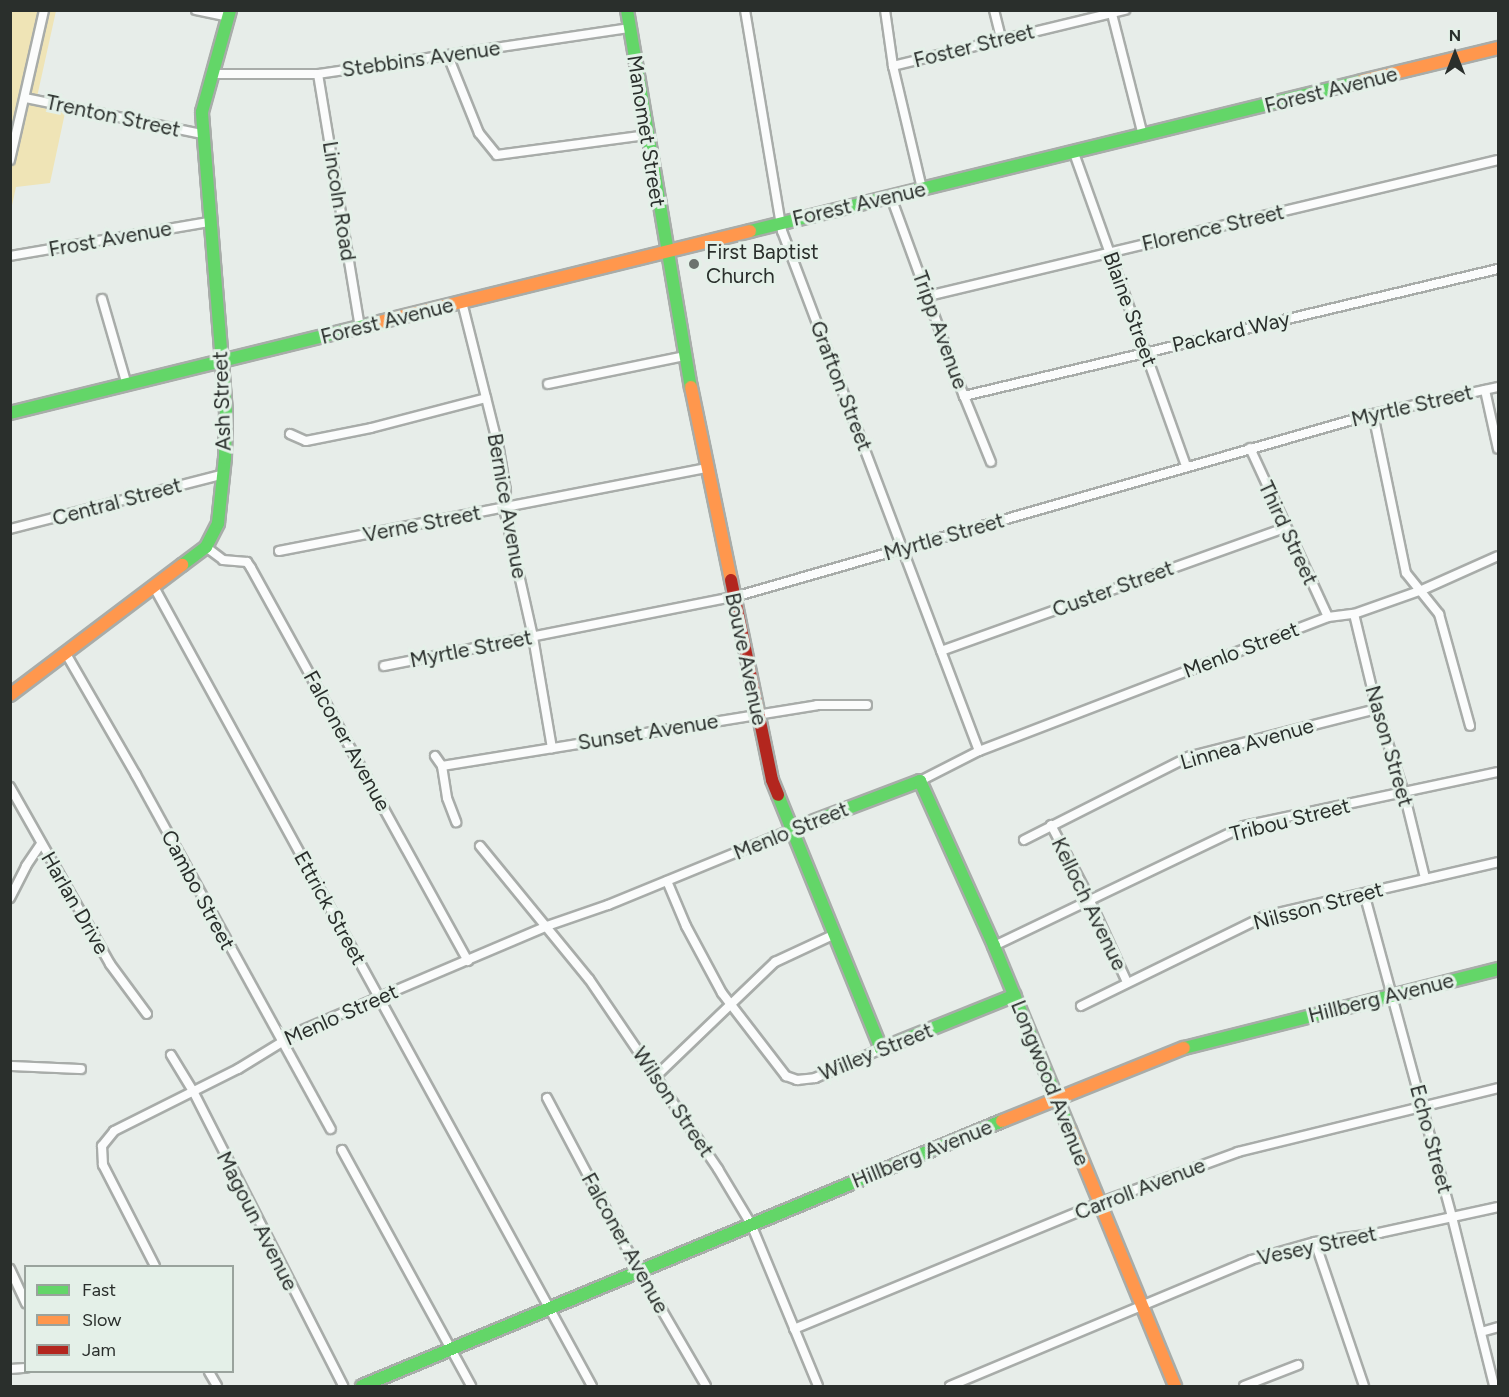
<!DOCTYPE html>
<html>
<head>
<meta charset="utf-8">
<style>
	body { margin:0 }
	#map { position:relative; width:1509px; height:1397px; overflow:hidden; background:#e7ede9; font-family:Figtree,sans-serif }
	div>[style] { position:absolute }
	.green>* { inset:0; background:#efe4b6 }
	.roads { filter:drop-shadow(2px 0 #a8aca9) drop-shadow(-2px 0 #a8aca9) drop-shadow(0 2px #a8aca9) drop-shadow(0 -2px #a8aca9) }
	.street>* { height:8px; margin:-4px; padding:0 4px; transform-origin:4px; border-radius:4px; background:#fbfcfc }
	.fast>* { height:12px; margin:-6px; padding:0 6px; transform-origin:6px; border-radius:6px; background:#63d668 }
	.slow>* { height:12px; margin:-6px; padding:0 6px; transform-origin:6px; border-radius:6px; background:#ff974d }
	.jam>* { height:12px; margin:-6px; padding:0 6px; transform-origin:6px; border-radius:6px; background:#b3261e }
	.dots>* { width:16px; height:16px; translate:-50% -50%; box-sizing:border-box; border:3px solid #e4f0e8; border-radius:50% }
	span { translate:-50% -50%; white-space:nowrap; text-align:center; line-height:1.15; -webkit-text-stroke:6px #e4f0e8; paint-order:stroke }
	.street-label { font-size:21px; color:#2a2f2c }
	.poi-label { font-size:21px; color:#2a2f2c }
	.left { translate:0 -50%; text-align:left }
	.frame { position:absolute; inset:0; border:12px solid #2a2f2c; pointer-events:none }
	.legend { position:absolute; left:24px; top:1265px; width:210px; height:108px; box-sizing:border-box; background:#e4f0e8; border:2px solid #9aa39d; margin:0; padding:8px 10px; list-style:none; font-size:18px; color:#2a2f2c }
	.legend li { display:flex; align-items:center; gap:12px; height:30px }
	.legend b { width:30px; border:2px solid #9aa39d }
	.north { position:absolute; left:1425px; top:24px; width:60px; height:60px; -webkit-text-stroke:4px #e4f0e8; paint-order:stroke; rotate:0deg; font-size:16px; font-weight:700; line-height:24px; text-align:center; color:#2a2f2c }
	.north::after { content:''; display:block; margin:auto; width:21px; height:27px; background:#2a2f2c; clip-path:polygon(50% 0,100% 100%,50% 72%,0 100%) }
</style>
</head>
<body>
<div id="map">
	<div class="green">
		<i style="clip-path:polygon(11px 11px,56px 11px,35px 106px,65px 113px,50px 183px,16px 187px,11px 210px)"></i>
	</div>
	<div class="roads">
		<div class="street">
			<i style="left:196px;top:10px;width:33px;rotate:12deg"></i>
			<i style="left:745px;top:10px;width:224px;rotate:80.5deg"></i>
			<i style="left:782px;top:231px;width:556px;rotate:69.25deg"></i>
			<i style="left:885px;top:10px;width:57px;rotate:81.9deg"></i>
			<i style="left:893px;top:66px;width:126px;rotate:76.7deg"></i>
			<i style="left:994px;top:10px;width:30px;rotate:76deg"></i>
			<i style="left:1111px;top:10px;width:130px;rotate:75.7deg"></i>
			<i style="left:448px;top:56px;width:83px;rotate:68.1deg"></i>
			<i style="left:479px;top:133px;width:28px;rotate:51deg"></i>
			<i style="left:497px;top:155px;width:150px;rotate:-7.6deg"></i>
			<i style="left:893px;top:66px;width:239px;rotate:-13.6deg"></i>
			<i style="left:211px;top:74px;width:107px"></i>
			<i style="left:318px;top:74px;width:315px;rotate:-8.4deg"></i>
			<i style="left:318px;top:74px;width:257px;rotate:80.6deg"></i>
			<i style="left:25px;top:98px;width:181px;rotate:11.5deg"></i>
			<i style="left:1074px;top:153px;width:332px;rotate:70.3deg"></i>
			<i style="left:10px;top:160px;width:154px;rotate:-77.2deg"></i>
			<i style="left:891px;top:197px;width:212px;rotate:69.9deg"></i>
			<i style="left:964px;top:396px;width:71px;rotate:67.8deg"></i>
			<i style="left:10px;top:256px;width:202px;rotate:-9.7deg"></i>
			<i style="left:928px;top:296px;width:586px;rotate:-13.42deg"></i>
			<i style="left:102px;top:299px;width:90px;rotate:73.8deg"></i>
			<i style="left:462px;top:302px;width:152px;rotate:75.9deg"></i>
			<i style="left:499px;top:449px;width:43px;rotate:80.5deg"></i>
			<i style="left:506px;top:491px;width:17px;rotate:97deg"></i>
			<i style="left:504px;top:508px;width:132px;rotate:77.3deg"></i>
			<i style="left:533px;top:637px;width:113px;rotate:80.3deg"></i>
			<i style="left:548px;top:384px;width:140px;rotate:-11.6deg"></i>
			<i style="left:1485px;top:390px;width:60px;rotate:77.6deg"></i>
			<i style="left:964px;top:396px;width:549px;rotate:-13.38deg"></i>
			<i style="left:1373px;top:414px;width:162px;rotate:78.3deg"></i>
			<i style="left:1406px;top:573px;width:53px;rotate:51.2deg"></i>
			<i style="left:1439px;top:614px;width:116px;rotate:74.5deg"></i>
			<i style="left:290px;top:434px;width:17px;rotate:24deg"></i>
			<i style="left:306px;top:441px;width:66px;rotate:-11.3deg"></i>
			<i style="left:371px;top:428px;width:119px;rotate:-14.6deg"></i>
			<i style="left:1250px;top:448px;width:186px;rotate:65.2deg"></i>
			<i style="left:10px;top:529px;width:221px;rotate:-14.4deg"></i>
			<i style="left:206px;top:547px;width:21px;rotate:37deg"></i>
			<i style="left:223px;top:560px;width:24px;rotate:5deg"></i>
			<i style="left:247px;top:562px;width:7px;rotate:56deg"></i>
			<i style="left:251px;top:568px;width:449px;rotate:61.1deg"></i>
			<i style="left:279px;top:551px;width:436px;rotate:-11deg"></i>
			<i style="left:154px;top:587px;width:911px;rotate:61.27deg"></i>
			<i style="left:1354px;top:614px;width:98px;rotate:76.4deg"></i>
			<i style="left:1377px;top:709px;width:88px;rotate:72.2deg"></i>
			<i style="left:1404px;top:793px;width:88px;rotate:76.1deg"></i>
			<i style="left:941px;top:651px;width:365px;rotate:-19.7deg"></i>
			<i style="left:65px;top:652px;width:142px;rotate:60deg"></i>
			<i style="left:136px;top:775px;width:404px;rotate:61.2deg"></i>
			<i style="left:384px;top:666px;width:357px;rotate:-11.2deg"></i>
			<i style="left:734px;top:597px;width:665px;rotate:-15.98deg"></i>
			<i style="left:1373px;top:414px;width:128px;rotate:-12.2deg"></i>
			<i style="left:435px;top:756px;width:12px;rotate:55deg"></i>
			<i style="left:442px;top:766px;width:380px;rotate:-9.2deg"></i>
			<i style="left:817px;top:705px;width:50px"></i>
			<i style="left:442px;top:766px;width:32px;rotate:81deg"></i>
			<i style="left:447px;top:798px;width:26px;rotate:69deg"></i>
			<i style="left:920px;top:781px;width:66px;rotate:-27deg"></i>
			<i style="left:979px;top:751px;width:374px;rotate:-21deg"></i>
			<i style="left:1328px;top:617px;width:26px;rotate:-7deg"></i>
			<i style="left:1354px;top:614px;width:72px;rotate:-19.4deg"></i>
			<i style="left:1422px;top:590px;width:83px;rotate:-24.1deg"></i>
			<i style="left:10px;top:787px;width:203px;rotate:60.5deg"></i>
			<i style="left:110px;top:964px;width:62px;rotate:53.5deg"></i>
			<i style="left:1051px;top:825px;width:73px;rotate:62.4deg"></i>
			<i style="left:1085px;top:890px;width:101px;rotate:65.5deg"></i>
			<i style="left:1024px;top:840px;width:184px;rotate:-26.8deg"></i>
			<i style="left:1188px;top:757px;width:195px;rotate:-14.3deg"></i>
			<i style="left:480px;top:846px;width:172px;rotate:50.7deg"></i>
			<i style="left:589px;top:979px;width:230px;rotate:55.8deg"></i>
			<i style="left:718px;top:1169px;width:64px;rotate:59deg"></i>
			<i style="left:751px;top:1224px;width:175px;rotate:67.5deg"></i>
			<i style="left:667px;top:881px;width:49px;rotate:67.1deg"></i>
			<i style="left:686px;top:926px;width:76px;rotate:61.8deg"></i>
			<i style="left:722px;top:993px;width:105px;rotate:52.4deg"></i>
			<i style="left:786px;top:1076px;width:12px;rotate:20deg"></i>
			<i style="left:797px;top:1080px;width:18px;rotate:-6deg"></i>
			<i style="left:815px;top:1078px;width:72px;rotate:-23.7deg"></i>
			<i style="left:1364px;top:893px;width:336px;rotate:74.8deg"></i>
			<i style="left:1452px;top:1217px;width:174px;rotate:76deg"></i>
			<i style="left:10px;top:898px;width:36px;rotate:-63deg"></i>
			<i style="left:26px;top:866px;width:27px;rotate:-56deg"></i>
			<i style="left:994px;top:946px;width:277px;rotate:-25.6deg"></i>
			<i style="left:1244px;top:826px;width:260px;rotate:-12deg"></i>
			<i style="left:1081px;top:1006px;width:205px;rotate:-26.1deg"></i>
			<i style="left:1265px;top:916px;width:239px;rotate:-13deg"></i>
			<i style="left:171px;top:1055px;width:42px;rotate:58.6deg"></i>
			<i style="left:193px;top:1091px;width:331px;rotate:63deg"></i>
			<i style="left:10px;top:1066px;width:71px;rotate:2.4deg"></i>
			<i style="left:654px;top:1078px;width:168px;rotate:-43.8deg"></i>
			<i style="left:775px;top:962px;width:66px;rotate:-25deg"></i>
			<i style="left:547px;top:1098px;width:188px;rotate:62.1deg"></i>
			<i style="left:635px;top:1264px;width:141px;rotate:59.8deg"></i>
			<i style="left:342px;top:1150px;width:269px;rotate:61.3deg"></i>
			<i style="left:1315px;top:1242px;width:152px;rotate:71.2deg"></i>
			<i style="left:155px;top:1266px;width:114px;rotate:-117.2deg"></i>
			<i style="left:103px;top:1165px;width:19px;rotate:-93deg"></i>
			<i style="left:102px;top:1146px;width:19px;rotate:-51deg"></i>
			<i style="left:114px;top:1131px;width:139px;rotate:-26.6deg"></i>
			<i style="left:238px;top:1069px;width:73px;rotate:-31.5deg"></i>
			<i style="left:300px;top:1031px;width:268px;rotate:-23deg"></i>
			<i style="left:547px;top:926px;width:65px;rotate:-19deg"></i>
			<i style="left:608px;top:905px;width:200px;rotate:-22.3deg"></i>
			<i style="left:10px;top:1269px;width:38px;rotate:65deg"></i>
			<i style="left:794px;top:1329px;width:330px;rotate:-22.4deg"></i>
			<i style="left:1099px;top:1203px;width:148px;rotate:-20.1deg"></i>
			<i style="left:1238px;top:1152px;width:268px;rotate:-13.8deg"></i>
			<i style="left:1481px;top:1332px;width:18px;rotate:-16deg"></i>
			<i style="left:10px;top:1369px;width:16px;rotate:-4deg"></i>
			<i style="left:209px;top:1372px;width:16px;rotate:60deg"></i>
			<i style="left:950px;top:1386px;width:326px;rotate:-22.7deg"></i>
			<i style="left:1251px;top:1260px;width:66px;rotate:-15.7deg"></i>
			<i style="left:1315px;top:1242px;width:65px;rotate:-8deg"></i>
			<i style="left:1379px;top:1233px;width:122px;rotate:-12.3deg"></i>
			<i style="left:1244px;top:1386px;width:58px;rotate:-21.3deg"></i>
		</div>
		<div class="fast">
			<i style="left:627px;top:10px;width:382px;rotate:80.4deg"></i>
			<i style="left:750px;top:231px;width:630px;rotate:-13.77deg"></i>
			<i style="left:10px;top:413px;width:381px;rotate:-13.8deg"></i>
			<i style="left:182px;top:565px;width:30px;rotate:-37deg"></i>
			<i style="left:206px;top:547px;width:27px;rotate:-63deg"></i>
			<i style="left:218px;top:523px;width:65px;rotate:-83.9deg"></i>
			<i style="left:225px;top:458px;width:46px;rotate:-88.8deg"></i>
			<i style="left:226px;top:412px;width:301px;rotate:-94.6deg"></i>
			<i style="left:202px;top:112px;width:106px;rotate:-74.6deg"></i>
			<i style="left:778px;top:795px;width:274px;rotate:67.9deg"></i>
			<i style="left:881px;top:1049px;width:144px;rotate:-21.9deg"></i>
			<i style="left:793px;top:829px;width:136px;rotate:-20.7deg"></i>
			<i style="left:920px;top:781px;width:181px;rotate:65.8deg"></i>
			<i style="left:994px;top:946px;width:199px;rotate:67.6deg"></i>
			<i style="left:1184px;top:1048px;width:324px;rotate:-14.1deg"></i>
			<i style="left:362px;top:1386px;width:693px;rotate:-22.49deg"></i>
		</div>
		<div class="slow">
			<i style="left:1362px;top:81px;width:140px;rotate:-13.6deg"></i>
			<i style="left:380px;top:322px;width:381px;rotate:-13.8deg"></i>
			<i style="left:691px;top:387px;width:197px;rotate:78.3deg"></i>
			<i style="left:10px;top:695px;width:216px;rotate:-37.1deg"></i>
			<i style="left:1002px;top:1121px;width:196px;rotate:-21.9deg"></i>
			<i style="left:1070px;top:1130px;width:277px;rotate:67.7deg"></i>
		</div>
		<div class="jam">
			<i style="left:731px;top:580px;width:204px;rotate:78.4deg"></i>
			<i style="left:772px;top:780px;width:16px;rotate:68deg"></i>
		</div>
	</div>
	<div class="dots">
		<i style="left:694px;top:264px;background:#6c726e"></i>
	</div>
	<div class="street-label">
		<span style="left:974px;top:46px;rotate:-14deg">Foster Street</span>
		<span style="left:421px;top:59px;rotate:-8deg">Stebbins Avenue</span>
		<span style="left:1331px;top:90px;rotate:-14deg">Forest Avenue</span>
		<span style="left:113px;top:116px;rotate:12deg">Trenton Street</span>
		<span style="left:646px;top:131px;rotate:81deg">Manomet Street</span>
		<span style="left:339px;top:201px;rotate:81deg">Lincoln Road</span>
		<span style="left:859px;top:204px;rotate:-13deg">Forest Avenue</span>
		<span style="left:1213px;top:228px;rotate:-13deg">Florence Street</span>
		<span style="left:110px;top:239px;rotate:-10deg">Frost Avenue</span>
		<span style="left:1130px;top:309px;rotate:70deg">Blaine Street</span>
		<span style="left:387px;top:321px;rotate:-14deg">Forest Avenue</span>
		<span style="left:940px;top:330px;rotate:70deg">Tripp Avenue</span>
		<span style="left:1231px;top:332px;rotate:-13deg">Packard Way</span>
		<span style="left:841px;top:386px;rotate:69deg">Grafton Street</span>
		<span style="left:222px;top:401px;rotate:-92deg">Ash Street</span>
		<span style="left:1412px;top:406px;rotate:-13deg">Myrtle Street</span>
		<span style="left:117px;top:502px;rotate:-15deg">Central Street</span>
		<span style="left:507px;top:506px;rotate:80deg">Bernice Avenue</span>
		<span style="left:422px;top:524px;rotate:-11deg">Verne Street</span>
		<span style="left:1288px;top:533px;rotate:65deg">Third Street</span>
		<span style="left:944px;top:537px;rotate:-16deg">Myrtle Street</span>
		<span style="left:1113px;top:589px;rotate:-20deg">Custer Street</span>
		<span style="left:471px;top:649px;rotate:-11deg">Myrtle Street</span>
		<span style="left:1241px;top:650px;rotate:-21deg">Menlo Street</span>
		<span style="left:746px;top:659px;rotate:78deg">Bouve Avenue</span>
		<span style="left:648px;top:732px;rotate:-9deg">Sunset Avenue</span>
		<span style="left:347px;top:741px;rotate:61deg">Falconer Avenue</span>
		<span style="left:1247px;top:744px;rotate:-16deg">Linnea Avenue</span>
		<span style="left:1389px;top:746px;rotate:74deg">Nason Street</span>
		<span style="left:1290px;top:820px;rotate:-14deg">Tribou Street</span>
		<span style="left:791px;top:831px;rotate:-22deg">Menlo Street</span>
		<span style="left:198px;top:890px;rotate:62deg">Cambo Street</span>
		<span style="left:75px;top:903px;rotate:60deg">Harlan Drive</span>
		<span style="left:1089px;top:904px;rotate:64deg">Kelloch Avenue</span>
		<span style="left:1318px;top:906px;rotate:-15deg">Nilsson Street</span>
		<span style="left:330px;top:908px;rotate:61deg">Ettrick Street</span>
		<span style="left:1381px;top:998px;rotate:-14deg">Hillberg Avenue</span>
		<span style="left:341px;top:1015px;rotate:-24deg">Menlo Street</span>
		<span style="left:876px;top:1052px;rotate:-22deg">Willey Street</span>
		<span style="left:1050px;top:1083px;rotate:68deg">Longwood Avenue</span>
		<span style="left:673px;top:1102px;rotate:56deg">Wilson Street</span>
		<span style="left:1431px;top:1139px;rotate:75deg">Echo Street</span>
		<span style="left:922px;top:1154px;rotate:-22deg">Hillberg Avenue</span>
		<span style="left:1140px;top:1189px;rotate:-21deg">Carroll Avenue</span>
		<span style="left:257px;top:1221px;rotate:63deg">Magoun Avenue</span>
		<span style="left:625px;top:1243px;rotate:61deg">Falconer Avenue</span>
		<span style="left:1317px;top:1246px;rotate:-12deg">Vesey Street</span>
	</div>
	<div class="poi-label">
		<span class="left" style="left:706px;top:264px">First Baptist<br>Church</span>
	</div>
	<div class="frame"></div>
	<ul class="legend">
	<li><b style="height:8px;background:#63d668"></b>Fast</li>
	<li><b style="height:8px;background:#ff974d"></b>Slow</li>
	<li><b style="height:8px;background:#b3261e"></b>Jam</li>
	</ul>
	<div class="north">N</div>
</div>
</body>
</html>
